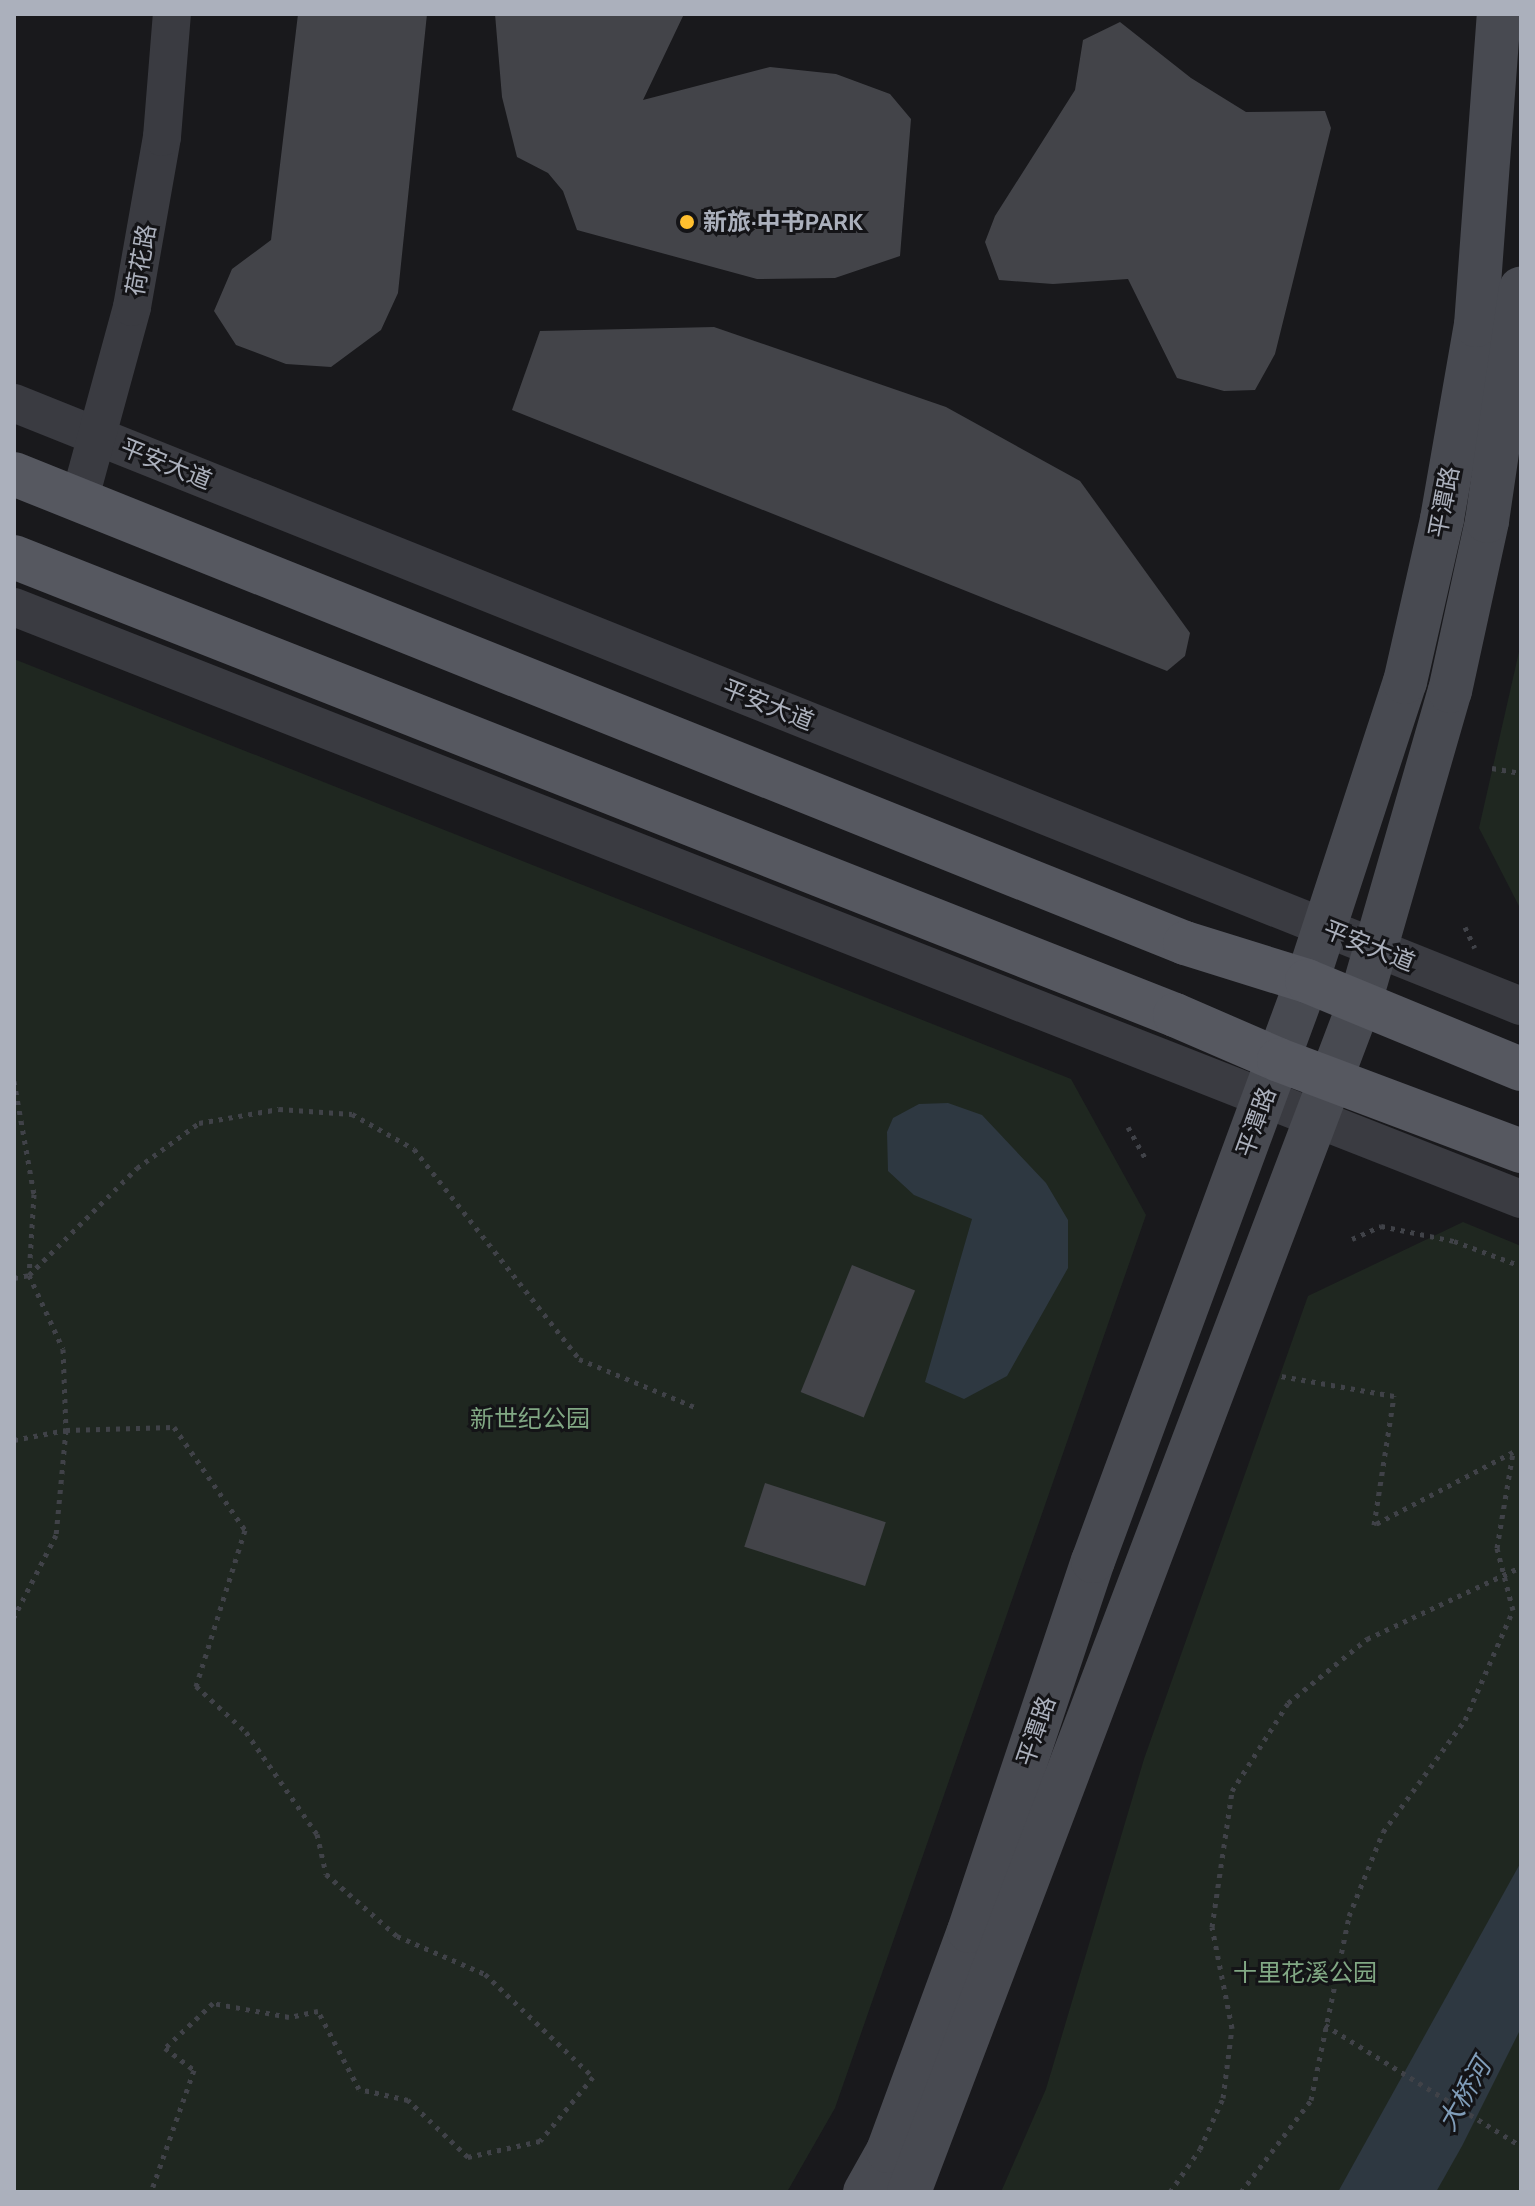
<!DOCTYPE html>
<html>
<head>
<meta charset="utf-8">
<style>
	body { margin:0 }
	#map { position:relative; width:1535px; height:2206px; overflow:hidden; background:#19191c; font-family:Cabin,"Noto Sans SC",sans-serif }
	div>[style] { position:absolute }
	.green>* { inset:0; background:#1f2720 }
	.water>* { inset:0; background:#2e3841 }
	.building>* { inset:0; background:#434449; transform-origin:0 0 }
	.path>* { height:5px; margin-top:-2.5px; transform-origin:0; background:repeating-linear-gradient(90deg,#404248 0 4px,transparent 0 10px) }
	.tertiary>* { height:38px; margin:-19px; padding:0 19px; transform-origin:19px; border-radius:19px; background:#3a3b41 }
	.secondary>* { height:44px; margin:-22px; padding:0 22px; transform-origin:22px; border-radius:22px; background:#484a51 }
	.primary>* { height:44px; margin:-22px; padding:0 22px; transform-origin:22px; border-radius:22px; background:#565860 }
	.dots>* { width:22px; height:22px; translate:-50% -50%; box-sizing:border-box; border:4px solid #141417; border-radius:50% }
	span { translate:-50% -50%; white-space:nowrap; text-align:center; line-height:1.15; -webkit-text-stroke:6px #141417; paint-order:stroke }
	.poi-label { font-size:24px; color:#abb0bc; font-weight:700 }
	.left { translate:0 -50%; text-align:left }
	.street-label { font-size:24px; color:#abb0bc }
	.park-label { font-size:24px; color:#81a884 }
	.water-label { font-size:26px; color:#809db9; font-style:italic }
	.frame { position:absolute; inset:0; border:16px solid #abb0bc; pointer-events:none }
</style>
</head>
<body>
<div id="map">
	<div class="green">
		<i style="clip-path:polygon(1521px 643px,1521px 910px,1479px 828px)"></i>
		<i style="clip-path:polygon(14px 659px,1071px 1079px,1146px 1215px,835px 2108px,787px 2192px,14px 2192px)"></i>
		<i style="clip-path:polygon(1463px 1222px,1521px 1246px,1521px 2192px,1001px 2192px,1046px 2089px,1144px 1759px,1308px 1296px)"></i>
	</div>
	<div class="water">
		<i style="clip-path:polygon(948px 1103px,982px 1115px,1046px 1183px,1068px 1220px,1068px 1268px,1007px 1376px,964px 1399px,925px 1382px,972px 1219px,914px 1195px,888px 1171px,887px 1132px,893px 1118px,919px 1104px)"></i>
		<i style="clip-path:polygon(1521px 1862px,1521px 2028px,1462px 2146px,1436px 2192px,1338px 2192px)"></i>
	</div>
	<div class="building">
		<i style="clip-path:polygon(298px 14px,427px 14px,398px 293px,381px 330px,331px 367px,286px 364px,236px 345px,214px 311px,232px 269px,271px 240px)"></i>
		<i style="clip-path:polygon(495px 14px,684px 14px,643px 100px,770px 67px,836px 74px,890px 94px,911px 119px,900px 256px,835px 278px,757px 279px,577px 230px,563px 191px,548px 173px,517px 157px,502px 97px)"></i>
		<i style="clip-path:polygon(1120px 22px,1191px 78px,1246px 112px,1325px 111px,1331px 128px,1275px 354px,1255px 390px,1224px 391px,1177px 378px,1128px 279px,1053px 284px,999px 280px,985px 242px,995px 216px,1075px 90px,1083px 40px)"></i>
		<i style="clip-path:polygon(714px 327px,946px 407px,1080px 481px,1190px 633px,1185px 656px,1167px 671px,512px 410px,540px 331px)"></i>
		<i style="left:852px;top:1265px;width:68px;height:137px;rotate:22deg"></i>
		<i style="left:765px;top:1483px;width:127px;height:67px;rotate:18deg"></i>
	</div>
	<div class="path">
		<i style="left:1492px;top:768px;width:29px;rotate:10deg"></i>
		<i style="left:1465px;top:927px;width:23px;rotate:65deg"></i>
		<i style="left:14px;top:1081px;width:115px;rotate:80deg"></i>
		<i style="left:34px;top:1194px;width:81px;rotate:93.5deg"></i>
		<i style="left:29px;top:1275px;width:81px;rotate:65.3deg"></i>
		<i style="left:63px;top:1349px;width:81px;rotate:87.9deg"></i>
		<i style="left:66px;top:1430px;width:105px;rotate:95.4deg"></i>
		<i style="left:56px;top:1535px;width:92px;rotate:117.1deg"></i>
		<i style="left:1128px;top:1127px;width:37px;rotate:61deg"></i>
		<i style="left:1352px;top:1239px;width:32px;rotate:-24deg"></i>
		<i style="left:1381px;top:1226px;width:75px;rotate:11.6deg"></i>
		<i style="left:1454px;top:1241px;width:72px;rotate:20.5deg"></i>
		<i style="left:14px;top:1278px;width:15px;rotate:-11deg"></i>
		<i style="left:29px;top:1275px;width:152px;rotate:-44.7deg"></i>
		<i style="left:137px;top:1168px;width:77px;rotate:-36deg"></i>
		<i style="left:199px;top:1123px;width:81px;rotate:-9.9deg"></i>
		<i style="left:279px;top:1109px;width:73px;rotate:3.9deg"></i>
		<i style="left:352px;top:1114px;width:71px;rotate:29.4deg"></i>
		<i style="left:414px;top:1149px;width:267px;rotate:51.8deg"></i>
		<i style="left:579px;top:1359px;width:126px;rotate:22.5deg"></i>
		<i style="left:14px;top:1440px;width:53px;rotate:-10.9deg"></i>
		<i style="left:66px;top:1430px;width:108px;rotate:-1.6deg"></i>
		<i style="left:174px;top:1427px;width:125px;rotate:55.4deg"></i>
		<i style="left:245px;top:1530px;width:164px;rotate:107.4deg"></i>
		<i style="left:196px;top:1686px;width:68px;rotate:42.6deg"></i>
		<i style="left:246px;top:1732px;width:124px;rotate:55.2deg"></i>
		<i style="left:317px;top:1834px;width:41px;rotate:77.3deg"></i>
		<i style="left:326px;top:1874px;width:94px;rotate:41.1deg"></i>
		<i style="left:397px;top:1936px;width:96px;rotate:23.4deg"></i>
		<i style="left:485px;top:1974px;width:149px;rotate:43.6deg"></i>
		<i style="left:593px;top:2077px;width:83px;rotate:129.6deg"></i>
		<i style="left:540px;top:2141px;width:74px;rotate:167.5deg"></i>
		<i style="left:468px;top:2157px;width:83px;rotate:-136.5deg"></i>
		<i style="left:408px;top:2100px;width:50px;rotate:-167.3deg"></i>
		<i style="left:359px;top:2089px;width:88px;rotate:-117.7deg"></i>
		<i style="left:318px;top:2011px;width:30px;rotate:168deg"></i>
		<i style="left:289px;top:2017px;width:77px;rotate:-169.6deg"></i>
		<i style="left:213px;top:2003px;width:66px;rotate:136.8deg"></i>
		<i style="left:165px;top:2048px;width:36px;rotate:37deg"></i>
		<i style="left:194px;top:2070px;width:129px;rotate:109.4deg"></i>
		<i style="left:1325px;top:2025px;width:230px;rotate:31.7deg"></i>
		<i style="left:1170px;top:2192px;width:52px;rotate:-55.1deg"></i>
		<i style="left:1200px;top:2149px;width:56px;rotate:-65.7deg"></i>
		<i style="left:1223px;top:2098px;width:71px;rotate:-82.7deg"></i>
		<i style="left:1232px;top:2028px;width:103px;rotate:-101.2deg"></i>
		<i style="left:1212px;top:1927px;width:137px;rotate:-81.6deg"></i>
		<i style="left:1232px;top:1791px;width:104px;rotate:-57.5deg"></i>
		<i style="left:1288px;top:1703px;width:102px;rotate:-39deg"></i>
		<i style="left:1367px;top:1639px;width:170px;rotate:-25.1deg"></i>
		<i style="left:1241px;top:2192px;width:116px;rotate:-52.7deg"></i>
		<i style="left:1311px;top:2100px;width:188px;rotate:-78.3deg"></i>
		<i style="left:1349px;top:1916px;width:91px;rotate:-68deg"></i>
		<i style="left:1383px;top:1832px;width:139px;rotate:-53.8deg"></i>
		<i style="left:1465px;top:1720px;width:120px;rotate:-66.4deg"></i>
		<i style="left:1513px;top:1610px;width:64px;rotate:-104.5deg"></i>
		<i style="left:1497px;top:1548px;width:97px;rotate:-80.5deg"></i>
		<i style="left:1513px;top:1452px;width:157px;rotate:152.3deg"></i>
		<i style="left:1374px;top:1525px;width:131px;rotate:-81.2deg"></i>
		<i style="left:1394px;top:1396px;width:115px;rotate:-170deg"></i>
	</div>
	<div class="tertiary">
		<i style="left:14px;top:403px;width:1623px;rotate:21.81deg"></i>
		<i style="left:79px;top:501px;width:201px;rotate:-74.7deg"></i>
		<i style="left:132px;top:307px;width:173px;rotate:-80deg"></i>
		<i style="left:162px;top:137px;width:123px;rotate:-85.4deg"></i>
		<i style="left:14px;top:607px;width:1619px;rotate:21.45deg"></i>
	</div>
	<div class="secondary">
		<i style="left:865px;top:2192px;width:47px;rotate:-60.7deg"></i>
		<i style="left:888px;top:2151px;width:234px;rotate:-69.8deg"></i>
		<i style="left:969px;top:1931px;width:390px;rotate:-71.5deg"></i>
		<i style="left:1093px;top:1561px;width:618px;rotate:-69.75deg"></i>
		<i style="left:1307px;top:981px;width:315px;rotate:-71.9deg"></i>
		<i style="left:1405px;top:682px;width:167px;rotate:-77.2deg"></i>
		<i style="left:1442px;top:519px;width:197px;rotate:-80.1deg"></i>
		<i style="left:1476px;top:325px;width:312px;rotate:-85.8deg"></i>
		<i style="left:909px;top:2192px;width:1273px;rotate:-69.24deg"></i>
		<i style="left:1360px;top:1002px;width:324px;rotate:-73.9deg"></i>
		<i style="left:1450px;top:691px;width:174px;rotate:-77.7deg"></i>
		<i style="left:1487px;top:521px;width:235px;rotate:-81.7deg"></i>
	</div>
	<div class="primary">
		<i style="left:14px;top:474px;width:1261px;rotate:21.83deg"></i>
		<i style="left:1185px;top:943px;width:128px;rotate:17.3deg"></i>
		<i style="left:1307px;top:981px;width:231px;rotate:22.4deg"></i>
		<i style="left:14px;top:557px;width:1248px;rotate:21.53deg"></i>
		<i style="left:1175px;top:1015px;width:113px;rotate:23.4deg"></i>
		<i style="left:1279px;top:1060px;width:259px;rotate:20.6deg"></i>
	</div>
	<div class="dots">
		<i style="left:687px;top:222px;background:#ffbf2e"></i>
	</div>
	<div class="poi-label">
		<span class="left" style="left:703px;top:222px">新旅·中书PARK</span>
	</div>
	<div class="street-label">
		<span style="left:141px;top:260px;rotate:-80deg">荷花路</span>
		<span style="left:166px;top:464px;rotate:22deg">平安大道</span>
		<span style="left:1444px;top:502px;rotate:-79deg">平潭路</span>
		<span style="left:768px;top:705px;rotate:22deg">平安大道</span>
		<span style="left:1369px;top:946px;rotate:22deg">平安大道</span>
		<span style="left:1256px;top:1122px;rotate:-70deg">平潭路</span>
		<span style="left:1036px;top:1731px;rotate:-71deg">平潭路</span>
	</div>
	<div class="park-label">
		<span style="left:530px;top:1419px">新世纪公园</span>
		<span style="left:1305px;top:1973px">十里花溪公园</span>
	</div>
	<div class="water-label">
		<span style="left:1465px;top:2095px;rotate:-60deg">大桥河</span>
	</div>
	<div class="frame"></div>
</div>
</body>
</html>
